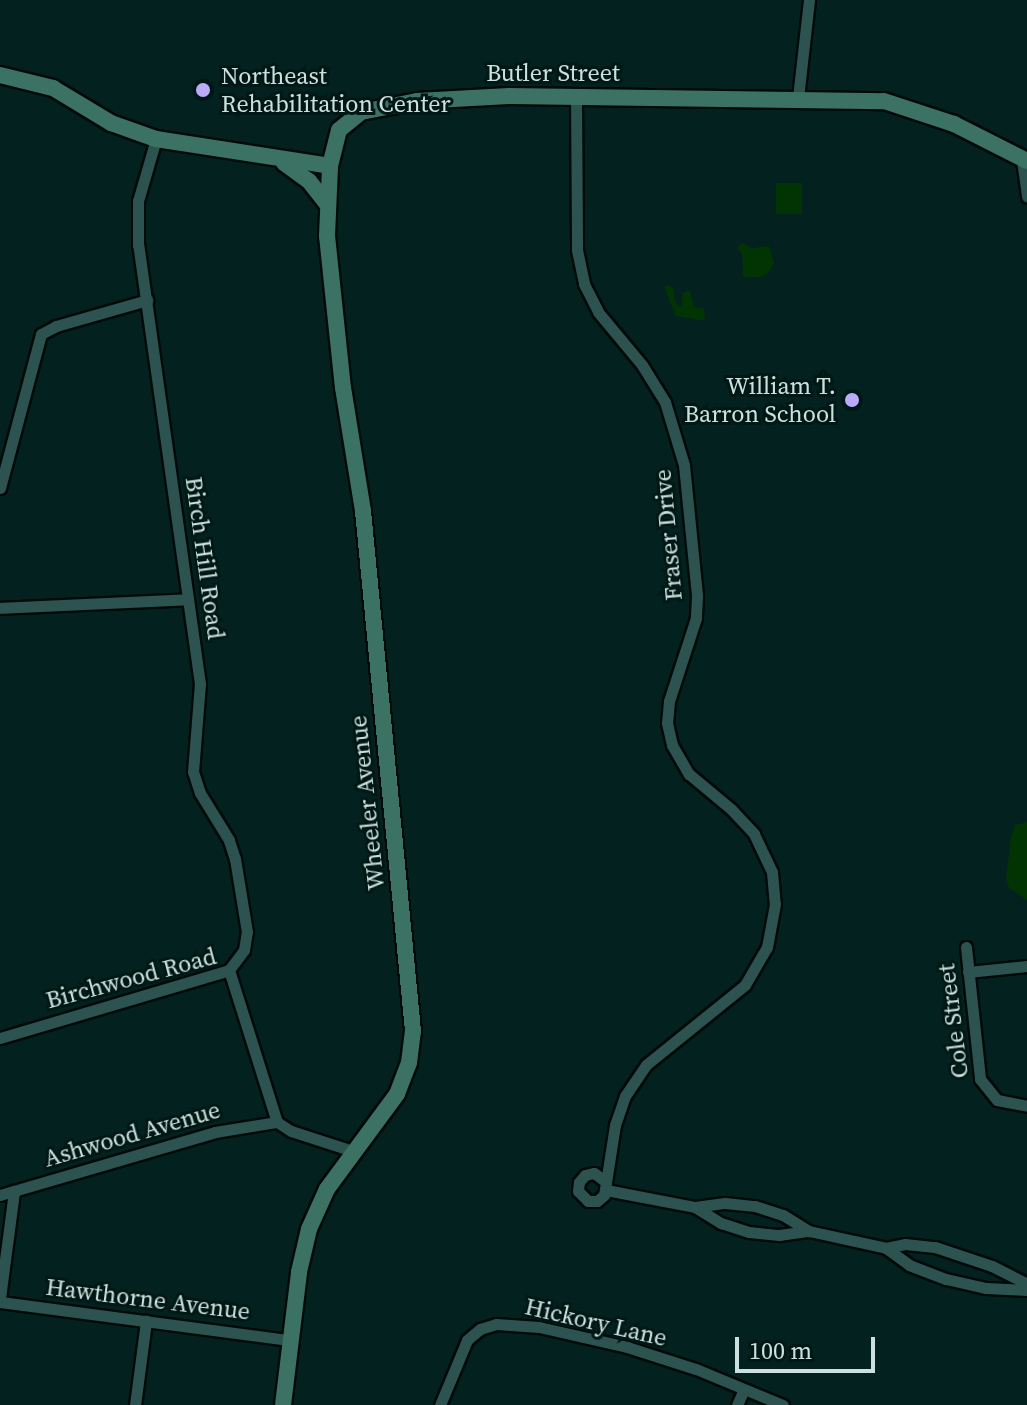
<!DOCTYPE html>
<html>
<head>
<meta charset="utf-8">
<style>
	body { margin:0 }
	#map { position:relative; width:1027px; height:1405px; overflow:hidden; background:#03211e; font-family:"Source Serif 4",serif }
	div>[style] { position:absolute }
	.green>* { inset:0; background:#013303; transform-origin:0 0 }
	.roads { filter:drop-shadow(2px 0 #000a08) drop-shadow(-2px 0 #000a08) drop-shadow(0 2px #000a08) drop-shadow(0 -2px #000a08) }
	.street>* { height:11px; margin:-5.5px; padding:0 5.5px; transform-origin:5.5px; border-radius:5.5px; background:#2c534f }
	.secondary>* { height:16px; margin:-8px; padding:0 8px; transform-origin:8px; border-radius:8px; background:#3b7264 }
	.dots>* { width:22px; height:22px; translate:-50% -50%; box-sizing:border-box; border:4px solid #001815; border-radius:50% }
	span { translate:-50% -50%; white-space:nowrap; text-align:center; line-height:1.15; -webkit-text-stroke:6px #001815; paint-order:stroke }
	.street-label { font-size:24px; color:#cce1de }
	.poi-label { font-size:24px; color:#cce1de }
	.left { translate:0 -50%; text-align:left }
	.right { translate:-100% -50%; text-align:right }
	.scale { position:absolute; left:735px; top:1337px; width:140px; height:36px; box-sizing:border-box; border:4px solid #cce1de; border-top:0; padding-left:10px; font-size:24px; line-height:28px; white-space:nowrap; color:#cce1de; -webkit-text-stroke:6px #001815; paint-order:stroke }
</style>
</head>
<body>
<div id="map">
	<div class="green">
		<i style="left:802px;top:183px;width:31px;height:26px;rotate:90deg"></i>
		<i style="clip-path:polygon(742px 243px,752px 248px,769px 246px,774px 263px,768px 273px,761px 277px,743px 277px,742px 253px,737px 248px)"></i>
		<i style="clip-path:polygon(667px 285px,673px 287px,675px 302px,681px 307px,683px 293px,690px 290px,694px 307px,704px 308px,705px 321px,676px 316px,664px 287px)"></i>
		<i style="clip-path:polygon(1027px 822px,1027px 900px,1009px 888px,1006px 880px,1011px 836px,1015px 825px)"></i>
	</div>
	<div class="roads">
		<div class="street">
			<i style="left:576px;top:97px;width:153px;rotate:89.6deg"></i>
			<i style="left:577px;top:250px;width:35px;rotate:78deg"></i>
			<i style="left:584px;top:284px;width:31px;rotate:63deg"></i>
			<i style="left:598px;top:312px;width:69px;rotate:50.3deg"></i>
			<i style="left:642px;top:365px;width:44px;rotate:58.1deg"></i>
			<i style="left:665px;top:402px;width:66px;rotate:73.2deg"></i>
			<i style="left:684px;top:465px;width:132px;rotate:84.3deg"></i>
			<i style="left:697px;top:596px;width:22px;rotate:93deg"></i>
			<i style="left:696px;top:618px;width:87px;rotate:108deg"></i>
			<i style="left:669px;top:701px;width:22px;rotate:95deg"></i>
			<i style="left:667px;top:723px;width:23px;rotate:77deg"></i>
			<i style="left:672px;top:745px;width:34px;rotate:60deg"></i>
			<i style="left:689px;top:774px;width:55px;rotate:39.8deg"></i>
			<i style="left:731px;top:809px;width:34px;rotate:47deg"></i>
			<i style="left:754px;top:834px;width:42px;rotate:64.7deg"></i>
			<i style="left:772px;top:872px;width:32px;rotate:85deg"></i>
			<i style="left:775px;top:904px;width:44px;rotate:100.5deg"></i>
			<i style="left:767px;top:947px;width:44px;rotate:120.1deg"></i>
			<i style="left:745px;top:985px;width:127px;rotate:141.1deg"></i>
			<i style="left:646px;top:1065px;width:37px;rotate:124deg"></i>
			<i style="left:625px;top:1096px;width:31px;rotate:109deg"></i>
			<i style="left:615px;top:1125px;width:71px;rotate:98.9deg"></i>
			<i style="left:604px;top:1195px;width:9px;rotate:139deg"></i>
			<i style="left:597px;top:1201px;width:9px;rotate:180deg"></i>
			<i style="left:588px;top:1201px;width:14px;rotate:-135deg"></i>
			<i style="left:578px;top:1191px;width:9px;rotate:-84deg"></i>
			<i style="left:579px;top:1182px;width:9px;rotate:-49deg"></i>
			<i style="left:585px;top:1175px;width:9px;rotate:-13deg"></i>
			<i style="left:594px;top:1173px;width:14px;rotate:36deg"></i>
			<i style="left:798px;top:98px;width:99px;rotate:-83.6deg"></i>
			<i style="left:1022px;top:160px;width:37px;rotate:82deg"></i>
			<i style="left:0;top:488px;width:159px;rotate:-75.1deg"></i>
			<i style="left:41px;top:334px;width:17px;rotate:-28deg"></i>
			<i style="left:56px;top:326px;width:95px;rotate:-15.9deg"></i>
			<i style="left:0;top:608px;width:188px;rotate:-2.7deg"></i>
			<i style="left:966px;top:947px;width:133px;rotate:83.9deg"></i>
			<i style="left:980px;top:1079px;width:27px;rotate:51deg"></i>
			<i style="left:997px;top:1100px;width:31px;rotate:11deg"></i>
			<i style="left:229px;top:970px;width:159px;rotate:72.5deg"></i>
			<i style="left:277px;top:1122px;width:17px;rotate:33deg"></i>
			<i style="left:291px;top:1131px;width:65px;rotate:17.9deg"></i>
			<i style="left:968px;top:972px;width:59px;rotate:-5.8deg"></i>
			<i style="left:0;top:1038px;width:239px;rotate:-16.5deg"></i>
			<i style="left:229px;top:970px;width:25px;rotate:-53deg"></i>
			<i style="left:244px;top:950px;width:18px;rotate:-81deg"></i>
			<i style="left:247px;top:932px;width:74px;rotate:-99.3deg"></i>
			<i style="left:235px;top:859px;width:20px;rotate:-108deg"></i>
			<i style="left:229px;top:840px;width:55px;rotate:-121.7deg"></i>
			<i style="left:200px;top:793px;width:22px;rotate:-108deg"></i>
			<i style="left:193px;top:772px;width:88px;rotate:-85.5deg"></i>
			<i style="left:200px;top:684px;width:443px;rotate:-98deg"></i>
			<i style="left:138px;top:245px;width:44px;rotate:-90deg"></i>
			<i style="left:138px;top:201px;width:65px;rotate:-73.8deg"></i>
			<i style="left:606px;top:1190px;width:91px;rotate:10.8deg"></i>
			<i style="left:695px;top:1207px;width:31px;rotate:32deg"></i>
			<i style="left:721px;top:1223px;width:29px;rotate:18deg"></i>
			<i style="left:749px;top:1232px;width:30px;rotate:6deg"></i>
			<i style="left:779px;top:1235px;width:30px;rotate:-8deg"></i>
			<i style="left:809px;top:1231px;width:79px;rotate:12.4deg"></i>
			<i style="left:886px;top:1248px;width:19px;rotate:-12deg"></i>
			<i style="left:905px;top:1244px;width:30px;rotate:6deg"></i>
			<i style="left:935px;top:1247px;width:60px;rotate:18.4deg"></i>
			<i style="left:992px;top:1266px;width:39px;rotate:27deg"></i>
			<i style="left:0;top:1195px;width:224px;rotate:-16.3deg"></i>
			<i style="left:215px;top:1132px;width:63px;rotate:-9.2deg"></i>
			<i style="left:695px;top:1207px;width:30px;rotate:-8deg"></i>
			<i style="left:725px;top:1203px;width:30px;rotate:6deg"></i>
			<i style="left:755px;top:1206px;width:29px;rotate:18deg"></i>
			<i style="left:783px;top:1215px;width:31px;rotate:32deg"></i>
			<i style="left:886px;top:1248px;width:29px;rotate:36deg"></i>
			<i style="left:909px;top:1265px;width:40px;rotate:21deg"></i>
			<i style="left:946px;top:1279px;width:41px;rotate:12.7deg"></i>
			<i style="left:986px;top:1288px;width:41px;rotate:2.8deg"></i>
			<i style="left:0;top:1298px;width:108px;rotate:-82.5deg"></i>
			<i style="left:0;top:1302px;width:292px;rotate:7.5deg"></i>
			<i style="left:135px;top:1405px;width:85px;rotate:-82.5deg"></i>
			<i style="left:440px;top:1405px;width:70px;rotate:-67.4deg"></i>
			<i style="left:467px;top:1340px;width:17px;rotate:-40deg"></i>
			<i style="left:480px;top:1329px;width:17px;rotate:-17deg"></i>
			<i style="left:496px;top:1324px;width:43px;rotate:4deg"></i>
			<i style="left:539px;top:1327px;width:90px;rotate:12.8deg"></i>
			<i style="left:627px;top:1347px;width:72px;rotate:17.7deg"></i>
			<i style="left:696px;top:1369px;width:94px;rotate:22.5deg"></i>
			<i style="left:737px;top:1405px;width:17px;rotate:-66deg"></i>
		</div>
		<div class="secondary">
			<i style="left:0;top:75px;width:55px;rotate:13.8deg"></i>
			<i style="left:53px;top:88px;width:68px;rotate:31.1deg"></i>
			<i style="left:111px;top:123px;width:48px;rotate:19.6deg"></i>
			<i style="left:156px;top:139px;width:176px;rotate:8.8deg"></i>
			<i style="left:330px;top:166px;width:37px;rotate:-76deg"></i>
			<i style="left:339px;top:130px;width:28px;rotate:-39deg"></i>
			<i style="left:361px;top:112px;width:57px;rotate:-11.1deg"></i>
			<i style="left:417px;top:101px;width:92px;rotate:-3.1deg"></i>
			<i style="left:509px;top:96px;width:375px;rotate:0.8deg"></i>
			<i style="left:884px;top:101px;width:74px;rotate:18.2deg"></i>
			<i style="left:954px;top:124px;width:82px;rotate:26.9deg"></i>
			<i style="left:284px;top:163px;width:31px;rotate:36deg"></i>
			<i style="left:309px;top:181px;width:28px;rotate:52deg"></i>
			<i style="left:283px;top:1405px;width:134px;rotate:-83.1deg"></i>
			<i style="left:299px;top:1272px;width:44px;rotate:-76.9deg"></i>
			<i style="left:309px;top:1229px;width:44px;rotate:-65.8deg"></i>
			<i style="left:327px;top:1189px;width:118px;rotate:-53.6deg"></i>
			<i style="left:397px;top:1094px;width:33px;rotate:-69deg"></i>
			<i style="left:409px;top:1063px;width:32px;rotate:-83deg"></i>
			<i style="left:413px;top:1031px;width:522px;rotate:-95.49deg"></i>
			<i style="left:363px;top:511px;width:125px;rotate:-99.2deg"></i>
			<i style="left:343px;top:388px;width:153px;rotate:-96deg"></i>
			<i style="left:327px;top:236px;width:70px;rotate:-87.5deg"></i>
		</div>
	</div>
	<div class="dots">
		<i style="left:203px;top:90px;background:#b9abf7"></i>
		<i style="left:852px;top:400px;background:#b9abf7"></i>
	</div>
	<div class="street-label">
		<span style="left:553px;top:73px">Butler Street</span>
		<span style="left:668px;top:535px;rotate:-95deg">Fraser Drive</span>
		<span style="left:205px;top:558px;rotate:82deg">Birch Hill Road</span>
		<span style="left:367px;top:803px;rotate:-96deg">Wheeler Avenue</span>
		<span style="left:131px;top:978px;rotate:-15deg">Birchwood Road</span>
		<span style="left:953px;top:1021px;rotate:-97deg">Cole Street</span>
		<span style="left:132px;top:1134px;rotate:-16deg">Ashwood Avenue</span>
		<span style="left:148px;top:1299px;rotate:7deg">Hawthorne Avenue</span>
		<span style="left:596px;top:1322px;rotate:13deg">Hickory Lane</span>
	</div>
	<div class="poi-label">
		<span class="left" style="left:221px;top:90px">Northeast<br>Rehabilitation Center</span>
		<span class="right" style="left:836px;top:400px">William T.<br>Barron School</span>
	</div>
	<div class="scale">100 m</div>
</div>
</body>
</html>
